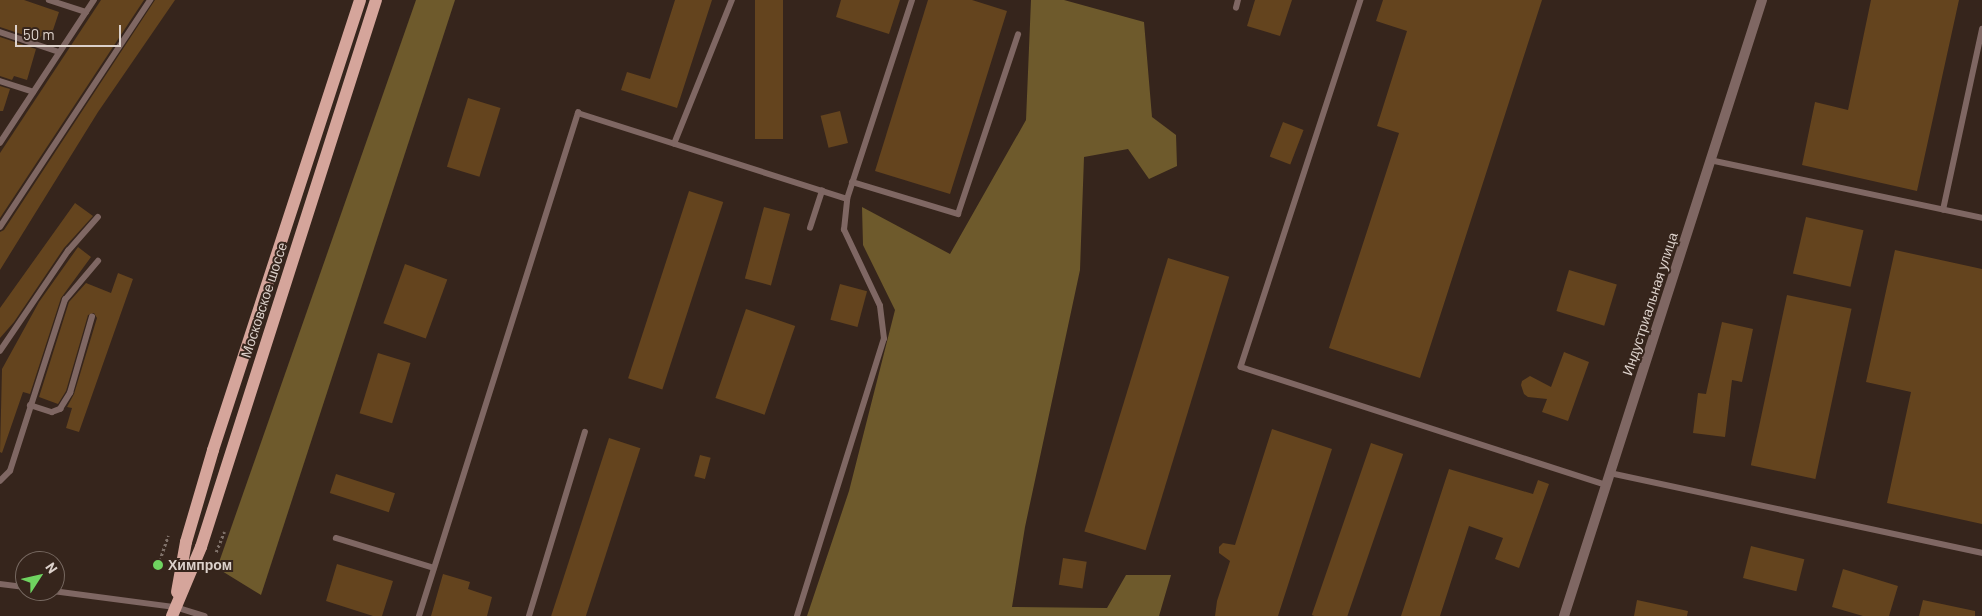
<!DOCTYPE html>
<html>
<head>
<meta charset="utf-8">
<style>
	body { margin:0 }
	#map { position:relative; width:1982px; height:616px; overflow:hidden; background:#36251c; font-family:Barlow,sans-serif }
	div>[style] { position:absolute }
	.forest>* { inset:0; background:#6e5a2c }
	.building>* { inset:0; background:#64441e; transform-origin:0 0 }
	.path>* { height:2.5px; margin-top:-1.25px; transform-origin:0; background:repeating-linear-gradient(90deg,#7e7068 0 2.5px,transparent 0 5px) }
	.service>* { height:5.5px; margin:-2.75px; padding:0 2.75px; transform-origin:2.75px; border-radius:2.75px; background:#7f6763 }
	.tertiary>* { height:10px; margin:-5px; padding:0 5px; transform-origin:5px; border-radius:5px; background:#7f6763 }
	.primary>* { height:12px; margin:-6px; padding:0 6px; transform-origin:6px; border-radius:6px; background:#d5a59b }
	.dots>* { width:14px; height:14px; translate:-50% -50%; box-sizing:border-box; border:2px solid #36251c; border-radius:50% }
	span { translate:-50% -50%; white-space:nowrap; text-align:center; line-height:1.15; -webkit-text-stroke:4px #36251c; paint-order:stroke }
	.street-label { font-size:14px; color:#dcd1cb }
	.poi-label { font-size:14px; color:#dcd1cb; font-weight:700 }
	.left { translate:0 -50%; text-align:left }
	.north { position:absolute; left:15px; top:551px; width:50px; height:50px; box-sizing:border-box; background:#36251c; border:1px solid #786a62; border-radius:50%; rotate:55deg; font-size:14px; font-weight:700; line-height:20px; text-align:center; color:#dcd1cb }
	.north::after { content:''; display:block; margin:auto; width:18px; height:22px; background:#6fd360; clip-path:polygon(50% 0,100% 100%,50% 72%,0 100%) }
	.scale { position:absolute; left:15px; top:25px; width:106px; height:22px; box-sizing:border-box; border:2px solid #dcd1cb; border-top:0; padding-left:6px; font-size:15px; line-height:18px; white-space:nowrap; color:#dcd1cb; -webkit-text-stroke:4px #36251c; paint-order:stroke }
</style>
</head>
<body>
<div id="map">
	<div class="forest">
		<i style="clip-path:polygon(416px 0,455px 0,261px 595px,217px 568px)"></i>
		<i style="clip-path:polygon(1031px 0,1064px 0,1144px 22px,1152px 117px,1176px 135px,1177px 166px,1149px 179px,1128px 149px,1084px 157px,1080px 270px,1025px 527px,1012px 607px,1107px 608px,1126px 575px,1171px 575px,1159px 616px,807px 616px,849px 491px,895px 310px,863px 245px,862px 207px,950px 254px,1026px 120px)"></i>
	</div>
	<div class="building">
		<i style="clip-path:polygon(0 0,24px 0,59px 12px,50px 39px,41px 36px,39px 40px,0 27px)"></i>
		<i style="clip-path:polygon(101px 0,144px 0,0 218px,0 153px)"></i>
		<i style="clip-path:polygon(155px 0,175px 0,98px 112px,0 270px,0 232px,4px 230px)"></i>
		<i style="clip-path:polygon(675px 0,712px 0,677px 108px,621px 90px,627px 72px,650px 79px)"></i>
		<i style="left:755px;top:0;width:28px;height:139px"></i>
		<i style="clip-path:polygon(841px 0,900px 0,889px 34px,836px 17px)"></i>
		<i style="clip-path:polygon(928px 0,972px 0,1007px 11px,950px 194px,875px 171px)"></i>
		<i style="clip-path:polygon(1255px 0,1292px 0,1280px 36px,1247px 26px)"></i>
		<i style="clip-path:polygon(1383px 0,1542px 0,1420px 378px,1329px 348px,1399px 133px,1377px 126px,1407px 31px,1376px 21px)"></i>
		<i style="clip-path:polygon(1871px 0,1959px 0,1917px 191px,1802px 165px,1815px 102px,1848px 110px)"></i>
		<i style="clip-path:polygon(0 37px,36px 49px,27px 80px,14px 76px,12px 80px,0 76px)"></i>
		<i style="clip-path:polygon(0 86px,10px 89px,3px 111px,0 111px)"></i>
		<i style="left:468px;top:98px;width:34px;height:72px;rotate:17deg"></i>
		<i style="left:840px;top:111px;width:33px;height:20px;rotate:76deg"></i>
		<i style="left:1283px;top:122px;width:22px;height:37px;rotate:21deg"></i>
		<i style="left:689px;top:191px;width:36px;height:197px;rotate:18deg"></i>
		<i style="clip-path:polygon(75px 203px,93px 216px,64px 248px,14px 322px,0 338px,0 308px)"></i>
		<i style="left:764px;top:207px;width:27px;height:74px;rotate:15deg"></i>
		<i style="left:1806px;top:217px;width:59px;height:58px;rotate:13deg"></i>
		<i style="clip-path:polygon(78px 247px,91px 257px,61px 298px,30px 394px,23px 392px,2px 453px,0 452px,2px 369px,39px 302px)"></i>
		<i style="clip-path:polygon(1895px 250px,1982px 269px,1982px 524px,1887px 503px,1911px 392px,1866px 382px)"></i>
		<i style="left:1168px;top:258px;width:64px;height:286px;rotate:17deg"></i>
		<i style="left:405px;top:264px;width:45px;height:63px;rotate:20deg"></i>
		<i style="left:1569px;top:270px;width:50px;height:43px;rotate:17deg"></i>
		<i style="clip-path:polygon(118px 273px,133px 279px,79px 432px,66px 428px,72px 408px,67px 407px,74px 394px,97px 318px,94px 313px,88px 315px,66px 391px,58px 404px,39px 397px,69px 302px,86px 283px,111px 293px)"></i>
		<i style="left:840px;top:284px;width:28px;height:37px;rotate:15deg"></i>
		<i style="left:1787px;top:295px;width:66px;height:174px;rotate:12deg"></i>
		<i style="left:746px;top:309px;width:52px;height:94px;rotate:19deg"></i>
		<i style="clip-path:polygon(1722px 322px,1753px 329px,1742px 382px,1732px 380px,1725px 437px,1693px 433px,1698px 393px,1706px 394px)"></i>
		<i style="clip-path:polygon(1564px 352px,1589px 362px,1568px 421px,1542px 412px,1547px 399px,1528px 397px,1524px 394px,1521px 385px,1522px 381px,1530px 376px,1551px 387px)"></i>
		<i style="left:378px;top:353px;width:34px;height:63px;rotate:17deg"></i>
		<i style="clip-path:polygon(1272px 429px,1332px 449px,1278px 616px,1215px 616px,1217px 601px,1230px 561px,1219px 553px,1219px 547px,1223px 543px,1235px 545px)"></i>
		<i style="left:609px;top:438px;width:33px;height:187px;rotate:18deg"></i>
		<i style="left:1371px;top:443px;width:34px;height:182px;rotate:19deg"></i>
		<i style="left:700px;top:455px;width:11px;height:22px;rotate:15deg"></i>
		<i style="clip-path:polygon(1449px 469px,1533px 494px,1538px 480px,1549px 484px,1519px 568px,1495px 559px,1503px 538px,1469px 526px,1440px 616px,1401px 616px)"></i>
		<i style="left:336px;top:474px;width:62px;height:20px;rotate:18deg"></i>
		<i style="left:1751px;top:546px;width:55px;height:33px;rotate:14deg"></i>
		<i style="left:1063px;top:558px;width:24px;height:27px;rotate:9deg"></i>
		<i style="clip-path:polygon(337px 564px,393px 581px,382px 616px,373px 616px,326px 601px)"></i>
		<i style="clip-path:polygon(1843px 569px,1898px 586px,1889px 616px,1863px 616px,1832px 607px)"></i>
		<i style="clip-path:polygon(443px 574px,470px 582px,468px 589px,492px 597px,487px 616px,431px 616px)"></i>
		<i style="clip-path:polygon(1637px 600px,1688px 611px,1687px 616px,1634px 616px)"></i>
		<i style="clip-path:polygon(1923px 600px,1975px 611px,1975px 616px,1919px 616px)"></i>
	</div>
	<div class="path">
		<i style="left:216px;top:552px;width:22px;rotate:-68deg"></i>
		<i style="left:158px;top:565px;width:31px;rotate:-71deg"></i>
	</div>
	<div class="service">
		<i style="left:49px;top:0;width:39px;rotate:18deg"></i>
		<i style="left:1361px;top:0;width:386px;rotate:108.1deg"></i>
		<i style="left:1241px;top:367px;width:384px;rotate:17.9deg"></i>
		<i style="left:1236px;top:8px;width:8px;rotate:-76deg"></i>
		<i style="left:0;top:32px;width:62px;rotate:18.7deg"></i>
		<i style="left:0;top:81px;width:35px;rotate:18deg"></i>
		<i style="left:0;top:143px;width:171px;rotate:-56.7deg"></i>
		<i style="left:674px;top:144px;width:155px;rotate:-68.1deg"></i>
		<i style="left:1710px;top:160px;width:278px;rotate:12deg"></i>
		<i style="left:852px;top:182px;width:111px;rotate:16.8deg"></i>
		<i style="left:958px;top:214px;width:189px;rotate:-71.5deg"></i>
		<i style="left:1943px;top:210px;width:185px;rotate:-77.8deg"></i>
		<i style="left:0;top:227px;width:272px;rotate:-56.5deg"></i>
		<i style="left:810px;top:228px;width:39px;rotate:-72deg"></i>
		<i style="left:0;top:351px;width:121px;rotate:-55.8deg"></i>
		<i style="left:68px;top:251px;width:45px;rotate:-48.6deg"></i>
		<i style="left:30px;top:405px;width:23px;rotate:18deg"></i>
		<i style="left:52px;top:412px;width:9px;rotate:-21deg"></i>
		<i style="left:60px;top:409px;width:19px;rotate:-58deg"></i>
		<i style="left:70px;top:393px;width:79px;rotate:-73.9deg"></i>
		<i style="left:1610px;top:473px;width:381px;rotate:12.1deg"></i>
		<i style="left:0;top:481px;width:14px;rotate:-45deg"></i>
		<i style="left:10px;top:471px;width:180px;rotate:-72.2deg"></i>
		<i style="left:65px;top:300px;width:51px;rotate:-49.8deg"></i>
		<i style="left:336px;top:538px;width:102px;rotate:17deg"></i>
		<i style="left:0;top:584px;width:25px;rotate:7deg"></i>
		<i style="left:53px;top:591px;width:123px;rotate:7.5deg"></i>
		<i style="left:175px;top:607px;width:31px;rotate:17deg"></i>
		<i style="left:419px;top:616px;width:528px;rotate:-72.46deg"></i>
		<i style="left:578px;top:113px;width:282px;rotate:17.7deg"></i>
		<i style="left:529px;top:616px;width:192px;rotate:-73.1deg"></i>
		<i style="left:797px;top:616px;width:290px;rotate:-72.6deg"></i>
		<i style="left:884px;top:339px;width:33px;rotate:-97deg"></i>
		<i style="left:880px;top:306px;width:84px;rotate:-115.3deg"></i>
		<i style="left:844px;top:230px;width:31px;rotate:-84deg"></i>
		<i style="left:847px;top:199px;width:209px;rotate:-71.9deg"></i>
	</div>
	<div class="tertiary">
		<i style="left:1564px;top:616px;width:647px;rotate:-72.18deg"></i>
	</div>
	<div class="primary">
		<i style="left:177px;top:592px;width:51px;rotate:-79.8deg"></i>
		<i style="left:186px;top:542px;width:96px;rotate:-73.6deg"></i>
		<i style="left:213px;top:450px;width:473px;rotate:-71.9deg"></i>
		<i style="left:172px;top:616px;width:75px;rotate:-67.2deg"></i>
		<i style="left:201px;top:547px;width:574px;rotate:-72.26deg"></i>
	</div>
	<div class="dots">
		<i style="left:158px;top:565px;background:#6fd360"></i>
	</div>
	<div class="street-label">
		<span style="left:264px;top:300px;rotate:-72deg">Московское шоссе</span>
		<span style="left:1650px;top:304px;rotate:-72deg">Индустриальная улица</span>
	</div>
	<div class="poi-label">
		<span class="left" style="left:168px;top:565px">Химпром</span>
	</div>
	<div class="north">N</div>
	<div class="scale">50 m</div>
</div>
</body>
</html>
